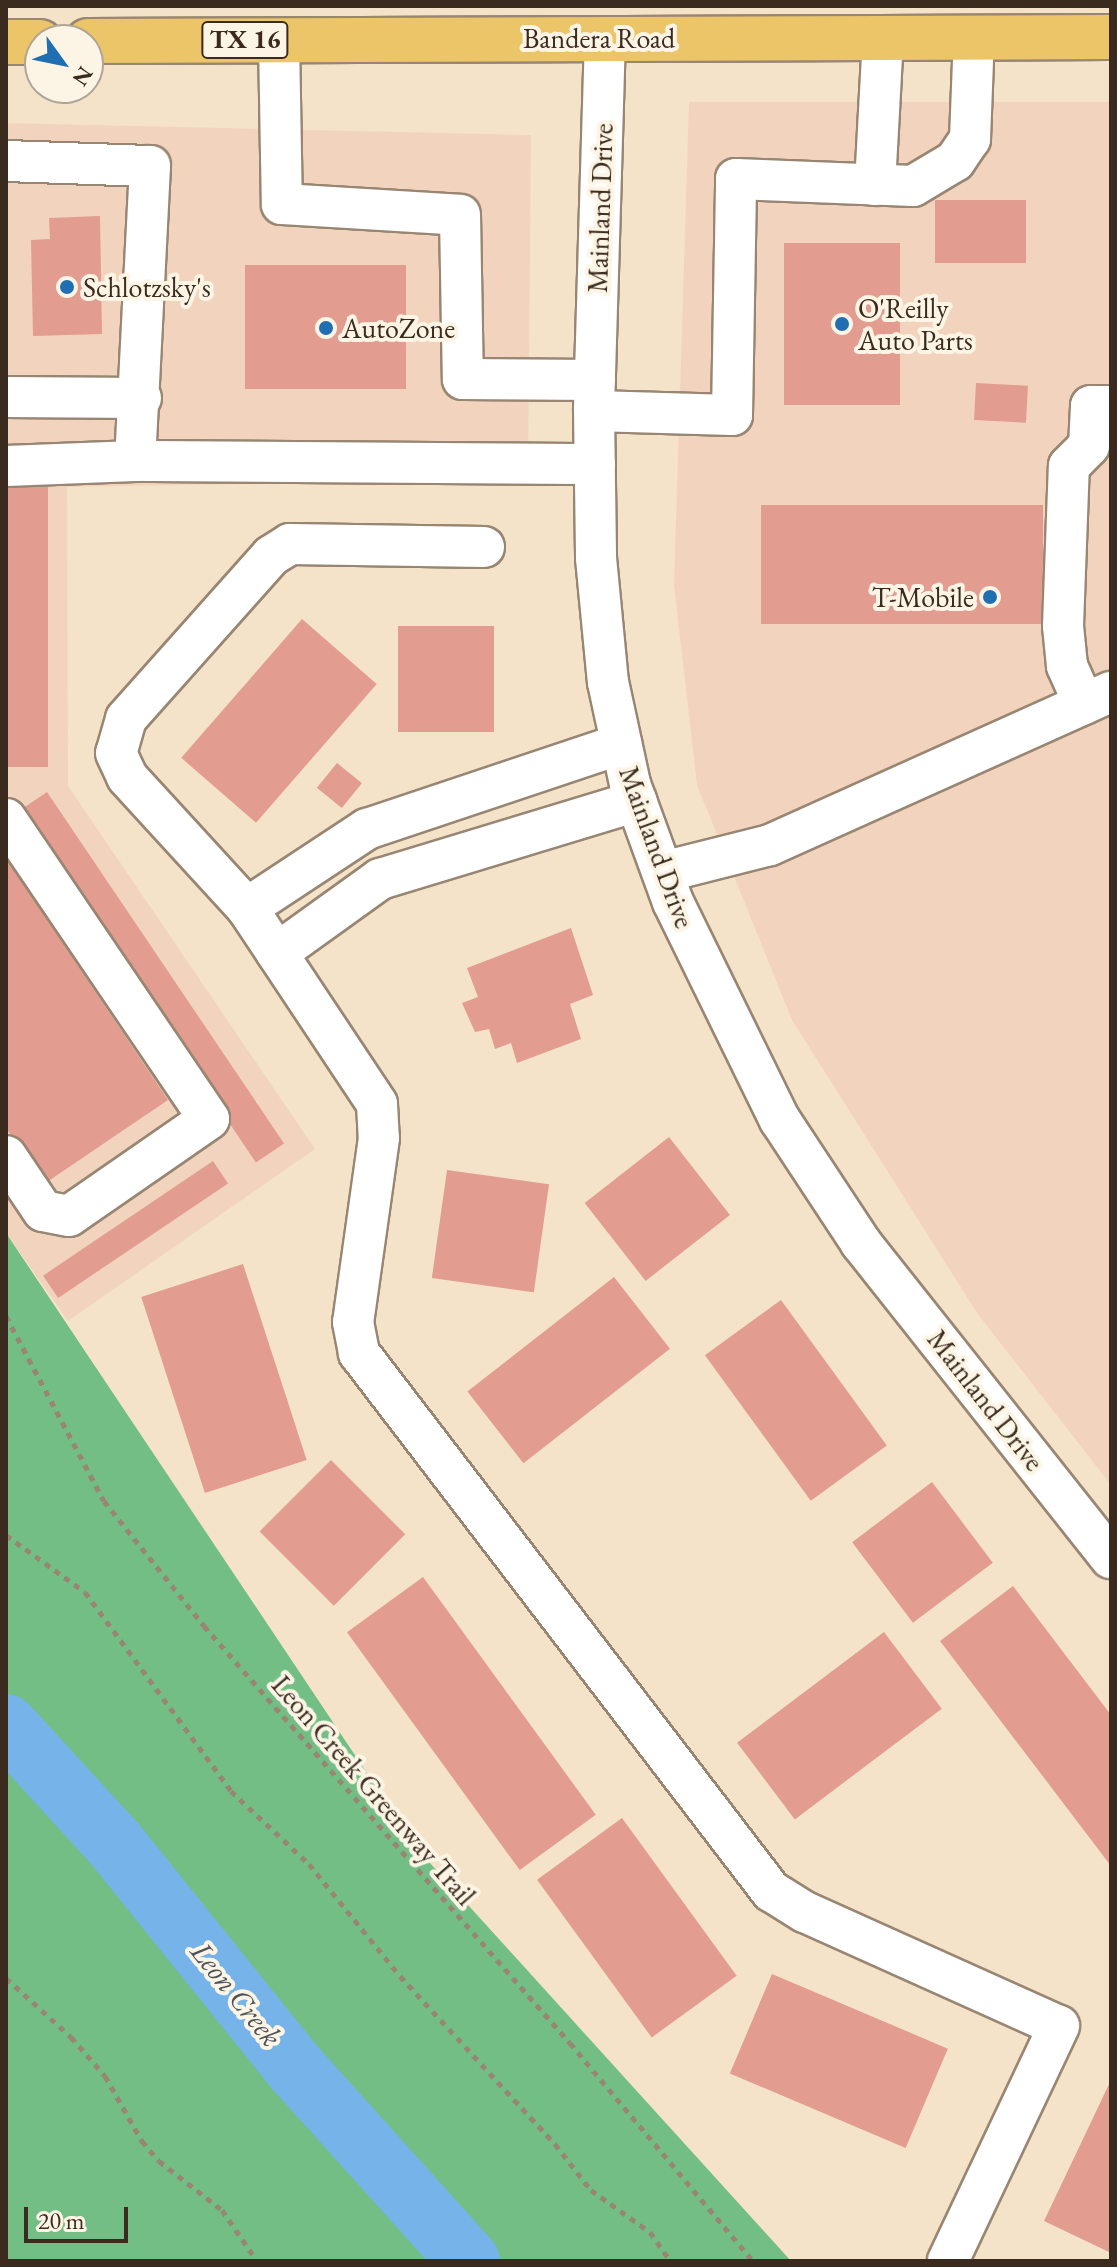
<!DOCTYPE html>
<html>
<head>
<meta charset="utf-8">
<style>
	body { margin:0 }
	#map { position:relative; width:1117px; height:2267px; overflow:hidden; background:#f4e3c8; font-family:"EB Garamond",serif }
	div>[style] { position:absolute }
	.built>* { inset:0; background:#f2d4be }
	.forest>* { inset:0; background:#73be85 }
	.river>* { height:62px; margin:-31px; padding:0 31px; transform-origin:31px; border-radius:31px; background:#76b3e9 }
	.building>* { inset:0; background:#e29c90; transform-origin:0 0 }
	.path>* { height:5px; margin-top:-2.5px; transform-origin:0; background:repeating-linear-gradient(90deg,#988673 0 6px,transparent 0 12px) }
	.roads { filter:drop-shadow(2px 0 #988673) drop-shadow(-2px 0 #988673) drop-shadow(0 2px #988673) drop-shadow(0 -2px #988673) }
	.minor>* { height:40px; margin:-20px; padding:0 20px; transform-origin:20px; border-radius:20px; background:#fff }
	.major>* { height:44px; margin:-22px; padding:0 22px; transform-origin:22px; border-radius:22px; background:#ecc569 }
	.dots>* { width:22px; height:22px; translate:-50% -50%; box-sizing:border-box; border:4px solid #fcf5e5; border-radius:50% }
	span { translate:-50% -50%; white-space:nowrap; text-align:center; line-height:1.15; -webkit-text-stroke:8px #fcf5e5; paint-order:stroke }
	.shield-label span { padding:2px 6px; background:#fcf5e5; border:2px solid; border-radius:6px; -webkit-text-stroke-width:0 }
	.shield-label { font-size:26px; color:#3b2a1e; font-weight:700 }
	.street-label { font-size:28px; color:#3b2a1e }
	.poi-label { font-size:28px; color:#3b2a1e }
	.left { translate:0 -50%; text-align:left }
	.right { translate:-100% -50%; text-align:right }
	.water-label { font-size:30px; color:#4d535b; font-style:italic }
	.frame { position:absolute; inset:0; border:8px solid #3b2a1e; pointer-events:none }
	.north { position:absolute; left:24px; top:24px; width:80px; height:80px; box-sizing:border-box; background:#fcf5e5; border:2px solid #afa495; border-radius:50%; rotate:123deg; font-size:22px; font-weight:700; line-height:32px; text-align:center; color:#3b2a1e }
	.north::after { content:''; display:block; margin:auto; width:28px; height:36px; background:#1f6fb2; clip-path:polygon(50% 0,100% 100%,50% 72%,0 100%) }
	.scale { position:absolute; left:24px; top:2207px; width:104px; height:36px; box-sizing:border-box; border:4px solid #3b2a1e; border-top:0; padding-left:10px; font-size:24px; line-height:28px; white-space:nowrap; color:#3b2a1e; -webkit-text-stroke:6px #fcf5e5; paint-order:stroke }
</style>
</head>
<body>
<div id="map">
	<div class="built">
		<i style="clip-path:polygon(689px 102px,1111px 102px,1111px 1485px,977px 1313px,792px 1020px,697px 785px,674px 585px)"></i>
		<i style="clip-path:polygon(6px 123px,531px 135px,528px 479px,67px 487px,68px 786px,315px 1149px,68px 1321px,6px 1233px)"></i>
	</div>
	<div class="forest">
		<i style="clip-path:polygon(6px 1233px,419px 1851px,791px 2261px,6px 2261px)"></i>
	</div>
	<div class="river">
		<i style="left:6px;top:1725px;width:161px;rotate:47.5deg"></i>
		<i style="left:115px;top:1844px;width:290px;rotate:51.2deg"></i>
		<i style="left:297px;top:2070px;width:257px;rotate:48deg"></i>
	</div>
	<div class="building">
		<i style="left:1026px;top:200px;width:63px;height:91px;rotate:90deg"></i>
		<i style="clip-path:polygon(100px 216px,102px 334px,33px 336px,31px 240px,50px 239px,49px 218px)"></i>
		<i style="left:784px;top:243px;width:116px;height:162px"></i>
		<i style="left:406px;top:265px;width:124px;height:161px;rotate:90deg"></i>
		<i style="left:976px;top:383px;width:52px;height:37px;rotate:3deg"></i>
		<i style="left:6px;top:487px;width:42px;height:280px"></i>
		<i style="left:761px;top:505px;width:282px;height:119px"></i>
		<i style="left:302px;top:619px;width:99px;height:184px;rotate:41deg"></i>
		<i style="left:398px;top:626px;width:96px;height:106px"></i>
		<i style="left:337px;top:763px;width:32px;height:32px;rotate:39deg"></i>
		<i style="left:47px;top:792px;width:424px;height:34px;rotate:56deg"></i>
		<i style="clip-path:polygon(6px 858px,168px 1100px,44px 1184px,6px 1128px)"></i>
		<i style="clip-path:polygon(571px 928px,593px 995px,570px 1004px,581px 1039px,517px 1063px,511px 1043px,495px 1049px,489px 1029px,475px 1032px,462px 1003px,478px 997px,467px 968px)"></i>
		<i style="left:669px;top:1137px;width:99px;height:107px;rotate:52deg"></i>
		<i style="left:213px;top:1161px;width:27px;height:205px;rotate:56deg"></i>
		<i style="left:447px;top:1170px;width:103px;height:109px;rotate:8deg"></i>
		<i style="left:243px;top:1264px;width:206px;height:107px;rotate:72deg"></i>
		<i style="left:614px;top:1277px;width:91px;height:186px;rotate:52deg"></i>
		<i style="left:781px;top:1300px;width:180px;height:94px;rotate:54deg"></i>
		<i style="left:331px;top:1460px;width:105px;height:101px;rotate:45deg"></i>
		<i style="left:932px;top:1482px;width:101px;height:100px;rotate:53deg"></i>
		<i style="left:423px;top:1577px;width:294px;height:94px;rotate:54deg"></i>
		<i style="clip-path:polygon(1013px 1586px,1111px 1715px,1111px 1866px,940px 1641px)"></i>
		<i style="left:884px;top:1632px;width:96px;height:184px;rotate:53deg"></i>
		<i style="left:622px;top:1818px;width:195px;height:105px;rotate:54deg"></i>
		<i style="left:772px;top:1974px;width:191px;height:108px;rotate:23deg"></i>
		<i style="clip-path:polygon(1111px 2080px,1111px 2253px,1044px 2221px)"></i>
	</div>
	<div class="path">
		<i style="left:6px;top:1316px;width:209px;rotate:62.1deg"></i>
		<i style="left:104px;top:1501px;width:160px;rotate:51.3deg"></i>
		<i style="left:204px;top:1626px;width:555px;rotate:48.73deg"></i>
		<i style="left:570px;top:2043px;width:285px;rotate:50deg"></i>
		<i style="left:6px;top:1535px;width:97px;rotate:35.8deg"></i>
		<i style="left:85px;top:1592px;width:247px;rotate:53.7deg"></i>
		<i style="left:231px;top:1791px;width:107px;rotate:43.1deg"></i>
		<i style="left:309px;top:1864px;width:144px;rotate:50.9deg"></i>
		<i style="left:400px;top:1976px;width:229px;rotate:47.3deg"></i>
		<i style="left:555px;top:2144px;width:58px;rotate:52deg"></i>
		<i style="left:591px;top:2190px;width:72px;rotate:35.4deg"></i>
		<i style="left:650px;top:2232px;width:35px;rotate:55deg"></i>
		<i style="left:6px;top:1978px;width:88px;rotate:42.2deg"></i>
		<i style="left:71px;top:2037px;width:52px;rotate:48.9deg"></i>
		<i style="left:105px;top:2076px;width:75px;rotate:60.4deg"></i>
		<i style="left:142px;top:2141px;width:26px;rotate:50deg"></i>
		<i style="left:159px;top:2161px;width:80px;rotate:37.9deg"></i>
		<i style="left:222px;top:2210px;width:62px;rotate:55.5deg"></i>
	</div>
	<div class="roads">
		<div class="minor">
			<i style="left:605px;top:37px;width:374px;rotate:91.7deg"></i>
			<i style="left:594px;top:411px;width:147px;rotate:89.2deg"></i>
			<i style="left:596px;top:558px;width:125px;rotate:84.5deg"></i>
			<i style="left:608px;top:682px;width:104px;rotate:77.8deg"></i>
			<i style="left:630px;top:784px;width:126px;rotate:70deg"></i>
			<i style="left:673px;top:902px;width:243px;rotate:63.9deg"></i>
			<i style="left:780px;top:1120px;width:147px;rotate:56.6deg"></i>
			<i style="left:861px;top:1243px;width:402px;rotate:51.6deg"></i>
			<i style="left:279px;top:40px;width:164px;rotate:89deg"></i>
			<i style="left:282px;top:204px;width:178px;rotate:3.5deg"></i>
			<i style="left:460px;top:215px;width:164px;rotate:89deg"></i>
			<i style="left:463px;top:379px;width:132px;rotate:0.4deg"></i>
			<i style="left:6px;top:161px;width:144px;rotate:2deg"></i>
			<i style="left:150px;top:166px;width:295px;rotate:92.9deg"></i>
			<i style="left:135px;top:461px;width:460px;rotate:0.4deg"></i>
			<i style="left:875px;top:185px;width:148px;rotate:-86.9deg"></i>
			<i style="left:6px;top:397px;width:135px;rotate:0.4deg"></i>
			<i style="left:594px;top:411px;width:138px;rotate:1.7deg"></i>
			<i style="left:732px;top:415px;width:236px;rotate:-89deg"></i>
			<i style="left:736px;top:179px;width:177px;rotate:2.3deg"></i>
			<i style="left:913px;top:186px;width:49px;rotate:-30.8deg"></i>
			<i style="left:955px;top:161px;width:27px;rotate:-56deg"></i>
			<i style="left:970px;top:139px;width:102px;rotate:-87.8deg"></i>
			<i style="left:6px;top:466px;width:129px;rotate:-2.2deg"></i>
			<i style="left:484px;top:547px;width:194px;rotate:-179.1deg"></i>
			<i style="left:290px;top:544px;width:22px;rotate:148deg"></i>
			<i style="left:271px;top:556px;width:218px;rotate:131.7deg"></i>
			<i style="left:126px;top:719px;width:35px;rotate:106deg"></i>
			<i style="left:116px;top:753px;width:26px;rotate:65deg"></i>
			<i style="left:127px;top:777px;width:178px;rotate:47.5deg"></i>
			<i style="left:247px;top:908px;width:235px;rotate:56.4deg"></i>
			<i style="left:377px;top:1104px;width:34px;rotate:87deg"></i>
			<i style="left:379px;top:1138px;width:186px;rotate:98deg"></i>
			<i style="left:353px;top:1322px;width:32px;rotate:79deg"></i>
			<i style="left:359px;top:1353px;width:678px;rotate:52.56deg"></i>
			<i style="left:771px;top:1891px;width:40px;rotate:32deg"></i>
			<i style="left:805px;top:1912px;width:278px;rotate:24.2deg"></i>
			<i style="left:1059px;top:2026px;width:260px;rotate:115.3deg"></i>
			<i style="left:1084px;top:704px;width:42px;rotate:-114.1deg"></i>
			<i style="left:1067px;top:666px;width:40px;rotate:-95.7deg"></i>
			<i style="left:1063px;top:626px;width:160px;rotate:-87.9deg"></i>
			<i style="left:1069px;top:466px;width:28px;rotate:-45deg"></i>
			<i style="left:1089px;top:446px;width:40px;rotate:-87.1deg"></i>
			<i style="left:1091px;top:406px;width:20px"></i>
			<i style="left:6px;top:819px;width:362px;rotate:55.9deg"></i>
			<i style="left:209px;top:1119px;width:170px;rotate:145.3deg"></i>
			<i style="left:69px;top:1216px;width:26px;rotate:-169deg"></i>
			<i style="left:43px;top:1211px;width:66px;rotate:-123.9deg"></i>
			<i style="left:663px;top:872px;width:110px;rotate:-14.2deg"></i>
			<i style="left:770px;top:845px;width:374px;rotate:-24.2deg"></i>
			<i style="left:247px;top:908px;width:144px;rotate:-33.4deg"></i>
			<i style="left:367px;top:829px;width:268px;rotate:-18.5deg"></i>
			<i style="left:277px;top:953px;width:127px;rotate:-35.7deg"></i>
			<i style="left:380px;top:879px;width:268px;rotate:-16.9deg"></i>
		</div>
		<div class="major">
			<i style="left:88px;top:41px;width:1023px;rotate:-0.22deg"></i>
			<i style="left:6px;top:42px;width:34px"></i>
		</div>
	</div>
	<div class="dots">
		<i style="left:67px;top:287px;background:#1f6fb2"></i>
		<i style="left:842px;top:324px;background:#1f6fb2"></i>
		<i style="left:326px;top:328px;background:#1f6fb2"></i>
		<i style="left:990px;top:597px;background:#1f6fb2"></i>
	</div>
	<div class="shield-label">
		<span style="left:245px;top:40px">TX 16</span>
	</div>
	<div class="street-label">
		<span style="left:599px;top:38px">Bandera Road</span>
		<span style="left:600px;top:208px;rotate:-88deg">Mainland Drive</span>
		<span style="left:657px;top:847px;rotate:70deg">Mainland Drive</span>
		<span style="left:986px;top:1400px;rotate:52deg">Mainland Drive</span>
		<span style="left:374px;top:1790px;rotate:49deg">Leon Creek Greenway Trail</span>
	</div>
	<div class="poi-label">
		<span class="left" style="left:83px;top:287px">Schlotzsky's</span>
		<span class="left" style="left:858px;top:324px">O'Reilly<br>Auto Parts</span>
		<span class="left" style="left:342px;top:328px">AutoZone</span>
		<span class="right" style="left:974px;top:597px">T-Mobile</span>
	</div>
	<div class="water-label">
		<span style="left:236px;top:1994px;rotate:51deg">Leon Creek</span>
	</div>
	<div class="frame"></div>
	<div class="north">N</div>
	<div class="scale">20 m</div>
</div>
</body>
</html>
